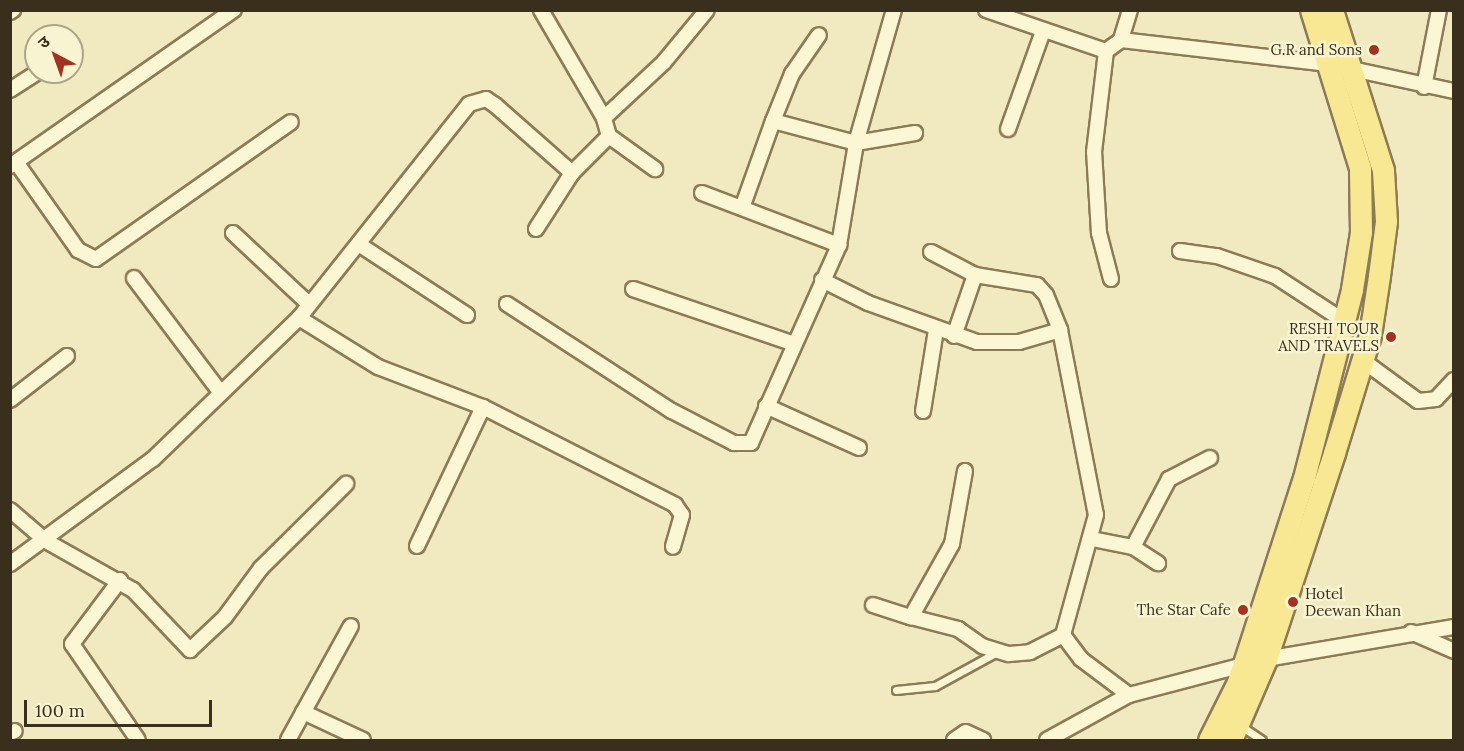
<!DOCTYPE html>
<html>
<head>
<meta charset="utf-8">
<style>
	body { margin:0 }
	#map { position:relative; width:1464px; height:751px; overflow:hidden; background:#f1eac0; font-family:Lora,"Noto Sans Devanagari",serif }
	div>[style] { position:absolute }
	.roads { filter:drop-shadow(2px 0 #8c7b56) drop-shadow(-2px 0 #8c7b56) drop-shadow(0 2px #8c7b56) drop-shadow(0 -2px #8c7b56) }
	.service>* { height:7px; margin:-3.5px; padding:0 3.5px; transform-origin:3.5px; border-radius:3.5px; background:#fbf6d4 }
	.minor>* { height:14px; margin:-7px; padding:0 7px; transform-origin:7px; border-radius:7px; background:#fbf6d4 }
	.primary>* { height:21px; margin:-10.5px; padding:0 10.5px; transform-origin:10.5px; border-radius:10.5px; background:#f8e894 }
	.dots>* { width:16px; height:16px; translate:-50% -50%; box-sizing:border-box; border:3px solid #f8f3d0; border-radius:50% }
	span { translate:-50% -50%; white-space:nowrap; text-align:center; line-height:1.15; -webkit-text-stroke:5px #f8f3d0; paint-order:stroke }
	.poi-label { font-size:15px; color:#3a2f1c }
	.right { translate:-100% -50%; text-align:right }
	.left { translate:0 -50%; text-align:left }
	.frame { position:absolute; inset:0; border:12px solid #3a2f1c; pointer-events:none }
	.north { position:absolute; left:24px; top:24px; width:60px; height:60px; box-sizing:border-box; background:#f8f3d0; border:2px solid #aca588; border-radius:50%; rotate:319deg; font-size:16px; font-weight:700; line-height:24px; text-align:center; color:#3a2f1c }
	.north::after { content:''; display:block; margin:auto; width:21px; height:27px; background:#a03421; clip-path:polygon(50% 0,100% 100%,50% 72%,0 100%) }
	.scale { position:absolute; left:24px; top:700px; width:188px; height:27px; box-sizing:border-box; border:3px solid #3a2f1c; border-top:0; padding-left:8px; font-size:18px; line-height:21px; white-space:nowrap; color:#3a2f1c; -webkit-text-stroke:4px #f8f3d0; paint-order:stroke }
</style>
</head>
<body>
<div id="map">
	<div class="roads">
		<div class="service">
			<i style="left:896px;top:690px;width:39px;rotate:-6deg"></i>
			<i style="left:935px;top:686px;width:71px;rotate:-28.7deg"></i>
			<i style="left:1241px;top:726px;width:25px;rotate:34deg"></i>
		</div>
		<div class="minor">
			<i style="left:986px;top:10px;width:127px;rotate:18.9deg"></i>
			<i style="left:1130px;top:10px;width:31px;rotate:107deg"></i>
			<i style="left:1121px;top:40px;width:209px;rotate:6.6deg"></i>
			<i style="left:10px;top:12px;width:4px;rotate:-34deg"></i>
			<i style="left:1352px;top:69px;width:104px;rotate:12.2deg"></i>
			<i style="left:1424px;top:87px;width:78px;rotate:-79deg"></i>
			<i style="left:10px;top:90px;width:33px;rotate:-33deg"></i>
			<i style="left:604px;top:118px;width:82px;rotate:-43deg"></i>
			<i style="left:664px;top:62px;width:67px;rotate:-50.4deg"></i>
			<i style="left:773px;top:121px;width:51px;rotate:-68deg"></i>
			<i style="left:792px;top:74px;width:47px;rotate:-55.3deg"></i>
			<i style="left:1008px;top:129px;width:104px;rotate:-70.3deg"></i>
			<i style="left:609px;top:136px;width:57px;rotate:35.7deg"></i>
			<i style="left:16px;top:162px;width:108px;rotate:54.8deg"></i>
			<i style="left:78px;top:250px;width:20px;rotate:27deg"></i>
			<i style="left:96px;top:259px;width:238px;rotate:-35.1deg"></i>
			<i style="left:10px;top:166px;width:273px;rotate:-34.9deg"></i>
			<i style="left:702px;top:193px;width:147px;rotate:20.8deg"></i>
			<i style="left:742px;top:208px;width:92px;rotate:-70.4deg"></i>
			<i style="left:773px;top:121px;width:86px;rotate:14.8deg"></i>
			<i style="left:856px;top:143px;width:60px;rotate:-9.6deg"></i>
			<i style="left:536px;top:229px;width:67px;rotate:-57.3deg"></i>
			<i style="left:572px;top:173px;width:52px;rotate:-45deg"></i>
			<i style="left:609px;top:136px;width:19px;rotate:-106deg"></i>
			<i style="left:604px;top:118px;width:125px;rotate:-120.3deg"></i>
			<i style="left:233px;top:233px;width:104px;rotate:43.1deg"></i>
			<i style="left:360px;top:245px;width:128px;rotate:33.2deg"></i>
			<i style="left:1180px;top:251px;width:37px;rotate:8deg"></i>
			<i style="left:1217px;top:256px;width:61px;rotate:19deg"></i>
			<i style="left:1275px;top:276px;width:82px;rotate:33.1deg"></i>
			<i style="left:931px;top:252px;width:50px;rotate:27.6deg"></i>
			<i style="left:975px;top:275px;width:63px;rotate:9.2deg"></i>
			<i style="left:1037px;top:285px;width:13px;rotate:48deg"></i>
			<i style="left:1046px;top:295px;width:38px;rotate:68deg"></i>
			<i style="left:1060px;top:330px;width:188px;rotate:79deg"></i>
			<i style="left:1096px;top:515px;width:124px;rotate:105.4deg"></i>
			<i style="left:1063px;top:635px;width:30px;rotate:53deg"></i>
			<i style="left:1081px;top:659px;width:60px;rotate:36.9deg"></i>
			<i style="left:134px;top:278px;width:144px;rotate:52.9deg"></i>
			<i style="left:1111px;top:279px;width:48px;rotate:-104.6deg"></i>
			<i style="left:1099px;top:233px;width:81px;rotate:-93.5deg"></i>
			<i style="left:1094px;top:152px;width:102px;rotate:-83.2deg"></i>
			<i style="left:1106px;top:51px;width:19px;rotate:-36deg"></i>
			<i style="left:822px;top:280px;width:51px;rotate:26.6deg"></i>
			<i style="left:868px;top:303px;width:116px;rotate:19.7deg"></i>
			<i style="left:977px;top:342px;width:42px"></i>
			<i style="left:1019px;top:342px;width:43px;rotate:-16.3deg"></i>
			<i style="left:633px;top:289px;width:168px;rotate:18.8deg"></i>
			<i style="left:507px;top:304px;width:197px;rotate:33deg"></i>
			<i style="left:672px;top:411px;width:70px;rotate:27.3deg"></i>
			<i style="left:734px;top:443px;width:17px"></i>
			<i style="left:751px;top:443px;width:217px;rotate:-66deg"></i>
			<i style="left:839px;top:245px;width:103px;rotate:-80.5deg"></i>
			<i style="left:856px;top:143px;width:138px;rotate:-74.1deg"></i>
			<i style="left:299px;top:318px;width:93px;rotate:31.8deg"></i>
			<i style="left:378px;top:367px;width:112px;rotate:20.9deg"></i>
			<i style="left:483px;top:407px;width:216px;rotate:27deg"></i>
			<i style="left:675px;top:505px;width:12px;rotate:55deg"></i>
			<i style="left:682px;top:515px;width:33px;rotate:106deg"></i>
			<i style="left:954px;top:336px;width:65px;rotate:-71deg"></i>
			<i style="left:1362px;top:360px;width:69px;rotate:36.2deg"></i>
			<i style="left:1418px;top:401px;width:18px;rotate:-6deg"></i>
			<i style="left:1436px;top:399px;width:26px;rotate:-47deg"></i>
			<i style="left:10px;top:400px;width:72px;rotate:-37.7deg"></i>
			<i style="left:766px;top:406px;width:102px;rotate:24.3deg"></i>
			<i style="left:923px;top:411px;width:82px;rotate:-80.9deg"></i>
			<i style="left:965px;top:471px;width:74px;rotate:100.1deg"></i>
			<i style="left:952px;top:544px;width:84px;rotate:119.3deg"></i>
			<i style="left:911px;top:617px;width:49px;rotate:14.3deg"></i>
			<i style="left:958px;top:629px;width:29px;rotate:35deg"></i>
			<i style="left:982px;top:646px;width:28px;rotate:17deg"></i>
			<i style="left:1009px;top:654px;width:21px;rotate:-5deg"></i>
			<i style="left:1030px;top:652px;width:37px;rotate:-27deg"></i>
			<i style="left:10px;top:510px;width:48px;rotate:40.7deg"></i>
			<i style="left:46px;top:541px;width:100px;rotate:29.4deg"></i>
			<i style="left:133px;top:590px;width:83px;rotate:46.5deg"></i>
			<i style="left:190px;top:650px;width:48px;rotate:-43.3deg"></i>
			<i style="left:225px;top:617px;width:61px;rotate:-53.7deg"></i>
			<i style="left:261px;top:568px;width:120px;rotate:-44.7deg"></i>
			<i style="left:1092px;top:539px;width:42px;rotate:11deg"></i>
			<i style="left:1133px;top:547px;width:30px;rotate:33deg"></i>
			<i style="left:417px;top:546px;width:154px;rotate:-64.6deg"></i>
			<i style="left:1133px;top:547px;width:77px;rotate:-62.1deg"></i>
			<i style="left:1169px;top:479px;width:46px;rotate:-27.1deg"></i>
			<i style="left:10px;top:564px;width:177px;rotate:-36.3deg"></i>
			<i style="left:153px;top:459px;width:203px;rotate:-44deg"></i>
			<i style="left:299px;top:318px;width:273px;rotate:-51.5deg"></i>
			<i style="left:469px;top:104px;width:18px;rotate:-16deg"></i>
			<i style="left:486px;top:99px;width:11px;rotate:34deg"></i>
			<i style="left:495px;top:105px;width:103px;rotate:41.4deg"></i>
			<i style="left:120px;top:580px;width:80px;rotate:126.9deg"></i>
			<i style="left:72px;top:644px;width:116px;rotate:55.5deg"></i>
			<i style="left:873px;top:605px;width:40px;rotate:18deg"></i>
			<i style="left:1411px;top:632px;width:47px;rotate:23.8deg"></i>
			<i style="left:303px;top:712px;width:66px;rotate:25deg"></i>
			<i style="left:10px;top:733px;width:5px;rotate:-22deg"></i>
			<i style="left:288px;top:740px;width:130px;rotate:-61.1deg"></i>
			<i style="left:954px;top:740px;width:14px;rotate:-34deg"></i>
			<i style="left:966px;top:732px;width:19px;rotate:25deg"></i>
			<i style="left:1047px;top:740px;width:94px;rotate:-28.8deg"></i>
			<i style="left:1129px;top:695px;width:142px;rotate:-14.7deg"></i>
			<i style="left:1266px;top:659px;width:191px;rotate:-9.7deg"></i>
		</div>
		<div class="primary">
			<i style="left:1209px;top:740px;width:65px;rotate:-63.4deg"></i>
			<i style="left:1238px;top:682px;width:214px;rotate:-72.1deg"></i>
			<i style="left:1304px;top:478px;width:195px;rotate:-75.7deg"></i>
			<i style="left:1352px;top:289px;width:58px;rotate:-81deg"></i>
			<i style="left:1361px;top:232px;width:64px;rotate:-90.9deg"></i>
			<i style="left:1360px;top:168px;width:165px;rotate:-107.2deg"></i>
			<i style="left:1231px;top:740px;width:88px;rotate:-66.6deg"></i>
			<i style="left:1266px;top:659px;width:217px;rotate:-71.7deg"></i>
			<i style="left:1334px;top:453px;width:123px;rotate:-73deg"></i>
			<i style="left:1370px;top:335px;width:60px;rotate:-81.3deg"></i>
			<i style="left:1379px;top:276px;width:55px;rotate:-82.7deg"></i>
			<i style="left:1386px;top:221px;width:51px;rotate:-93.4deg"></i>
			<i style="left:1383px;top:170px;width:168px;rotate:-107.7deg"></i>
		</div>
	</div>
	<div class="dots">
		<i style="left:1374px;top:50px;background:#a03421"></i>
		<i style="left:1391px;top:337px;background:#a03421"></i>
		<i style="left:1293px;top:602px;background:#a03421"></i>
		<i style="left:1243px;top:610px;background:#a03421"></i>
	</div>
	<div class="poi-label">
		<span class="right" style="left:1362px;top:50px">G.R and Sons</span>
		<span class="right" style="left:1379px;top:337px">RESHI TOUR<br>AND TRAVELS</span>
		<span class="left" style="left:1305px;top:602px">Hotel<br>Deewan Khan</span>
		<span class="right" style="left:1231px;top:610px">The Star Cafe</span>
	</div>
	<div class="frame"></div>
	<div class="north">उ</div>
	<div class="scale">100 m</div>
</div>
</body>
</html>
